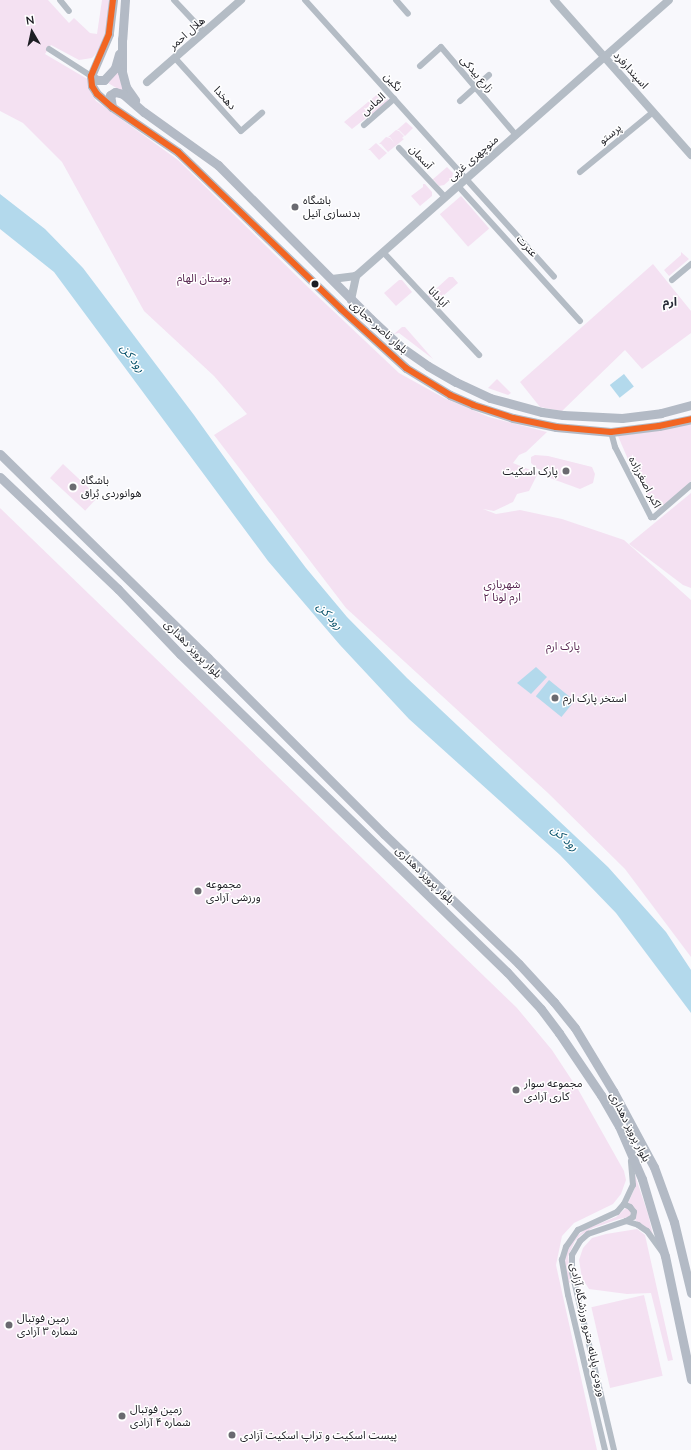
<!DOCTYPE html>
<html>
<head>
<meta charset="utf-8">
<style>
	body { margin:0 }
	#map { position:relative; width:691px; height:1450px; overflow:hidden; background:#f8f8fc; font-family:Lato,"Noto Sans Arabic",sans-serif }
	div>[style] { position:absolute }
	.green>* { inset:0; background:#f4e1f2; transform-origin:0 0 }
	.water>* { inset:0; background:#b3d9ec; transform-origin:0 0 }
	.minor>* { height:6px; margin:-3px; padding:0 3px; transform-origin:3px; border-radius:3px; background:#b4bcc5 }
	.tertiary>* { height:8px; margin:-4px; padding:0 4px; transform-origin:4px; border-radius:4px; background:#b4bcc5 }
	.secondary>* { height:9px; margin:-4.5px; padding:0 4.5px; transform-origin:4.5px; border-radius:4.5px; background:#b3bac5 }
	.bus-1>* { height:6px; margin:-3px; padding:0 3px; transform-origin:3px; border-radius:3px; background:#f26522 }
	.dots>* { width:11px; height:11px; translate:-50% -50%; box-sizing:border-box; border:2px solid #fff; border-radius:50% }
	span { translate:-50% -50%; white-space:nowrap; text-align:center; line-height:1.15; -webkit-text-stroke:3px #fff; paint-order:stroke }
	.street-label { font-size:11px; color:#1d1e24 }
	.poi-label { font-size:11px; color:#1d1e24 }
	.left { translate:0 -50%; text-align:left }
	.right { translate:-100% -50%; text-align:right }
	.park-label { font-size:11px; color:#592752 }
	.neighbourhood-label { font-size:12px; color:#282a37; font-weight:700 }
	.water-label { font-size:12px; color:#055069; font-style:italic }
	.north { position:absolute; left:12px; top:12px; width:40px; height:40px; -webkit-text-stroke:3px #fff; paint-order:stroke; rotate:351deg; font-size:11px; font-weight:700; line-height:16px; text-align:center; color:#1d1e24 }
	.north::after { content:''; display:block; margin:auto; width:14px; height:18px; background:#1d1e24; clip-path:polygon(50% 0,100% 100%,50% 72%,0 100%) }
</style>
</head>
<body>
<div id="map">
	<div class="green">
		<i style="clip-path:polygon(0 0,48px 0,69px 23px,74px 18px,90px 33px,97px 34px,102px 0,109px 0,106px 36px,96px 54px,92px 58px,79px 60px,51px 45px,45px 54px,89px 80px,90px 91px,96px 101px,178px 160px,311px 290px,399px 373px,444px 398px,489px 417px,547px 432px,526px 452px,519px 455px,513px 463px,538px 473px,529px 491px,517px 494px,513px 502px,494px 511px,483px 509px,496px 514px,520px 510px,562px 519px,624px 540px,691px 600px,691px 957px,625px 869px,548px 793px,346px 608px,214px 435px,247px 414px,214px 376px,144px 311px,62px 162px,23px 123px,0 111px)"></i>
		<i style="clip-path:polygon(118px 68px,123px 92px,108px 83px)"></i>
		<i style="clip-path:polygon(380px 92px,388px 99px,388px 102px,372px 115px,364px 107px,370px 115px,352px 129px,344px 122px)"></i>
		<i style="clip-path:polygon(406px 122px,413px 128px,405px 136px,399px 130px,397px 130px)"></i>
		<i style="clip-path:polygon(396px 130px,399px 131px,404px 136px,402px 138px,404px 139px,388px 152px,381px 144px,379px 144px,386px 137px,390px 138px,395px 144px,390px 137px,388px 137px)"></i>
		<i style="clip-path:polygon(376px 143px,387px 153px,379px 160px,370px 150px,368px 150px)"></i>
		<i style="clip-path:polygon(447px 167px,453px 173px,452px 178px,444px 185px,439px 186px,434px 180px,432px 180px)"></i>
		<i style="clip-path:polygon(423px 184px,425px 184px,432px 192px,432px 196px,420px 206px,411px 196px,423px 187px)"></i>
		<i style="left:461px;top:196px;width:43px;height:28px;rotate:49deg"></i>
		<i style="clip-path:polygon(681px 252px,689px 259px,669px 276px,664px 270px,681px 255px)"></i>
		<i style="clip-path:polygon(653px 264px,691px 311px,691px 333px,642px 369px,625px 350px,562px 411px,540px 407px,520px 382px)"></i>
		<i style="clip-path:polygon(449px 277px,453px 277px,458px 283px,436px 302px,431px 297px,427px 297px)"></i>
		<i style="clip-path:polygon(399px 280px,402px 280px,412px 292px,396px 306px,384px 293px)"></i>
		<i style="clip-path:polygon(402px 327px,405px 327px,433px 359px,399px 333px,394px 334px)"></i>
		<i style="clip-path:polygon(497px 379px,511px 393px,508px 395px,488px 388px)"></i>
		<i style="clip-path:polygon(691px 424px,691px 481px,660px 509px,655px 508px,630px 464px,618px 436px,656px 431px)"></i>
		<i style="clip-path:polygon(535px 455px,548px 456px,592px 467px,595px 474px,593px 483px,580px 489px,547px 477px,531px 463px,531px 457px)"></i>
		<i style="left:63px;top:464px;width:48px;height:19px;rotate:43deg"></i>
		<i style="clip-path:polygon(691px 493px,691px 588px,683px 585px,629px 544px)"></i>
		<i style="clip-path:polygon(0 508px,517px 1008px,552px 1050px,579px 1091px,624px 1171px,626px 1180px,621px 1194px,613px 1204px,574px 1223px,562px 1236px,556px 1265px,597px 1450px,0 1450px)"></i>
		<i style="clip-path:polygon(635px 1175px,648px 1214px,654px 1239px,646px 1228px,635px 1220px,636px 1210px,628px 1203px,634px 1190px)"></i>
		<i style="clip-path:polygon(626px 1208px,631px 1211px,630px 1217px,619px 1219px,593px 1228px,581px 1235px,575px 1241px,568px 1256px,571px 1281px,570px 1283px,567px 1281px,565px 1262px,567px 1249px,578px 1235px,586px 1229px,616px 1217px)"></i>
		<i style="clip-path:polygon(637px 1229px,645px 1235px,673px 1360px,668px 1361px,651px 1293px,627px 1294px,589px 1289px,582px 1278px,579px 1260px,583px 1248px,592px 1238px,606px 1234px)"></i>
		<i style="left:644px;top:1295px;width:83px;height:54px;rotate:77deg"></i>
	</div>
	<div class="water">
		<i style="clip-path:polygon(0 194px,45px 229px,83px 268px,194px 415px,260px 507px,306px 568px,347px 617px,407px 678px,608px 867px,666px 932px,691px 970px,691px 1013px,616px 913px,560px 855px,409px 719px,340px 645px,268px 561px,54px 272px,0 229px)"></i>
		<i style="left:624px;top:374px;width:16px;height:18px;rotate:52deg"></i>
		<i style="clip-path:polygon(536px 667px,547px 677px,531px 694px,517px 683px)"></i>
		<i style="left:549px;top:680px;width:33px;height:21px;rotate:39deg"></i>
	</div>
	<div class="minor">
		<i style="left:60px;top:0;width:14px;rotate:51deg"></i>
		<i style="left:174px;top:0;width:44px;rotate:46.8deg"></i>
		<i style="left:305px;top:0;width:372px;rotate:48deg"></i>
		<i style="left:396px;top:0;width:18px;rotate:49deg"></i>
		<i style="left:49px;top:49px;width:50px;rotate:32.7deg"></i>
		<i style="left:175px;top:58px;width:98px;rotate:47.9deg"></i>
		<i style="left:241px;top:131px;width:28px;rotate:-41deg"></i>
		<i style="left:420px;top:66px;width:28px;rotate:-42deg"></i>
		<i style="left:441px;top:47px;width:116px;rotate:49.6deg"></i>
		<i style="left:460px;top:101px;width:39px;rotate:-42deg"></i>
		<i style="left:364px;top:125px;width:40px;rotate:-41deg"></i>
		<i style="left:399px;top:148px;width:67px;rotate:46.8deg"></i>
		<i style="left:580px;top:172px;width:94px;rotate:-39.4deg"></i>
		<i style="left:458px;top:186px;width:182px;rotate:47.9deg"></i>
		<i style="left:383px;top:252px;width:141px;rotate:47deg"></i>
		<i style="left:672px;top:280px;width:25px;rotate:-40deg"></i>
		<i style="left:611px;top:432px;width:16px;rotate:75deg"></i>
		<i style="left:615px;top:447px;width:79px;rotate:62.8deg"></i>
		<i style="left:651px;top:517px;width:3px"></i>
		<i style="left:654px;top:517px;width:49px;rotate:-40.9deg"></i>
		<i style="left:624px;top:1204px;width:7px;rotate:27deg"></i>
		<i style="left:630px;top:1207px;width:6px;rotate:51deg"></i>
		<i style="left:634px;top:1212px;width:5px;rotate:101deg"></i>
		<i style="left:633px;top:1217px;width:8px;rotate:150deg"></i>
		<i style="left:605px;top:1450px;width:159px;rotate:-103.4deg"></i>
		<i style="left:568px;top:1295px;width:36px;rotate:-100deg"></i>
		<i style="left:562px;top:1260px;width:14px;rotate:-73deg"></i>
		<i style="left:566px;top:1247px;width:21px;rotate:-55deg"></i>
		<i style="left:578px;top:1230px;width:43px;rotate:-24.8deg"></i>
		<i style="left:617px;top:1212px;width:11px;rotate:-49deg"></i>
		<i style="left:624px;top:1204px;width:21px;rotate:-65deg"></i>
		<i style="left:633px;top:1185px;width:24px;rotate:-95deg"></i>
		<i style="left:614px;top:1450px;width:183px;rotate:-103.3deg"></i>
		<i style="left:572px;top:1272px;width:17px;rotate:-90deg"></i>
		<i style="left:572px;top:1255px;width:16px;rotate:-60deg"></i>
		<i style="left:580px;top:1241px;width:11px;rotate:-41deg"></i>
		<i style="left:588px;top:1234px;width:40px;rotate:-18.9deg"></i>
		<i style="left:626px;top:1221px;width:13px;rotate:18deg"></i>
		<i style="left:638px;top:1225px;width:11px;rotate:34deg"></i>
		<i style="left:647px;top:1231px;width:26px;rotate:54deg"></i>
	</div>
	<div class="tertiary">
		<i style="left:554px;top:0;width:207px;rotate:48.5deg"></i>
		<i style="left:147px;top:82px;width:125px;rotate:-41.1deg"></i>
		<i style="left:356px;top:276px;width:417px;rotate:-41.4deg"></i>
		<i style="left:332px;top:279px;width:24px;rotate:-7deg"></i>
		<i style="left:351px;top:300px;width:25px;rotate:-78deg"></i>
	</div>
	<div class="secondary">
		<i style="left:113px;top:0;width:34px;rotate:97deg"></i>
		<i style="left:109px;top:34px;width:46px;rotate:113.2deg"></i>
		<i style="left:91px;top:76px;width:10px;rotate:84deg"></i>
		<i style="left:92px;top:86px;width:9px;rotate:58deg"></i>
		<i style="left:97px;top:94px;width:20px;rotate:41deg"></i>
		<i style="left:112px;top:107px;width:80px;rotate:34.3deg"></i>
		<i style="left:178px;top:152px;width:226px;rotate:43.9deg"></i>
		<i style="left:341px;top:309px;width:88px;rotate:42.2deg"></i>
		<i style="left:406px;top:368px;width:52px;rotate:31.5deg"></i>
		<i style="left:450px;top:395px;width:25px;rotate:23deg"></i>
		<i style="left:473px;top:405px;width:42px;rotate:18deg"></i>
		<i style="left:513px;top:418px;width:44px;rotate:11.8deg"></i>
		<i style="left:556px;top:427px;width:55px;rotate:5.2deg"></i>
		<i style="left:611px;top:432px;width:48px;rotate:-7.1deg"></i>
		<i style="left:659px;top:426px;width:33px;rotate:-12deg"></i>
		<i style="left:125px;top:0;width:39px;rotate:94deg"></i>
		<i style="left:122px;top:39px;width:33px;rotate:90deg"></i>
		<i style="left:122px;top:72px;width:16px;rotate:75deg"></i>
		<i style="left:126px;top:87px;width:16px;rotate:55deg"></i>
		<i style="left:91px;top:76px;width:7px;rotate:34deg"></i>
		<i style="left:97px;top:80px;width:7px"></i>
		<i style="left:104px;top:80px;width:16px;rotate:-47deg"></i>
		<i style="left:115px;top:68px;width:15px;rotate:-74deg"></i>
		<i style="left:112px;top:107px;width:12px;rotate:-99deg"></i>
		<i style="left:110px;top:95px;width:6px;rotate:-31deg"></i>
		<i style="left:115px;top:92px;width:8px;rotate:14deg"></i>
		<i style="left:123px;top:94px;width:28px;rotate:41deg"></i>
		<i style="left:144px;top:112px;width:91px;rotate:35.6deg"></i>
		<i style="left:218px;top:165px;width:217px;rotate:45.2deg"></i>
		<i style="left:371px;top:319px;width:41px;rotate:43deg"></i>
		<i style="left:401px;top:347px;width:33px;rotate:35deg"></i>
		<i style="left:428px;top:366px;width:32px;rotate:30deg"></i>
		<i style="left:456px;top:382px;width:38px;rotate:25deg"></i>
		<i style="left:490px;top:398px;width:54px;rotate:15.1deg"></i>
		<i style="left:542px;top:412px;width:21px;rotate:8deg"></i>
		<i style="left:563px;top:415px;width:59px;rotate:2.9deg"></i>
		<i style="left:622px;top:418px;width:39px;rotate:-7deg"></i>
		<i style="left:661px;top:413px;width:31px;rotate:-15deg"></i>
		<i style="left:0;top:454px;width:291px;rotate:44.4deg"></i>
		<i style="left:208px;top:658px;width:249px;rotate:45deg"></i>
		<i style="left:384px;top:834px;width:187px;rotate:43.9deg"></i>
		<i style="left:519px;top:964px;width:52px;rotate:47.4deg"></i>
		<i style="left:554px;top:1002px;width:33px;rotate:51deg"></i>
		<i style="left:575px;top:1028px;width:74px;rotate:58.9deg"></i>
		<i style="left:613px;top:1091px;width:86px;rotate:61.7deg"></i>
		<i style="left:654px;top:1167px;width:59px;rotate:70deg"></i>
		<i style="left:674px;top:1222px;width:73px;rotate:76.5deg"></i>
		<i style="left:0;top:477px;width:163px;rotate:43.5deg"></i>
		<i style="left:118px;top:589px;width:90px;rotate:46.4deg"></i>
		<i style="left:180px;top:654px;width:456px;rotate:44.2deg"></i>
		<i style="left:507px;top:972px;width:50px;rotate:47.4deg"></i>
		<i style="left:541px;top:1009px;width:30px;rotate:53deg"></i>
		<i style="left:559px;top:1033px;width:75px;rotate:55.9deg"></i>
		<i style="left:601px;top:1095px;width:36px;rotate:60deg"></i>
		<i style="left:619px;top:1126px;width:58px;rotate:66.5deg"></i>
		<i style="left:642px;top:1179px;width:80px;rotate:73.4deg"></i>
		<i style="left:665px;top:1256px;width:126px;rotate:78.1deg"></i>
	</div>
	<div class="bus-1">
		<i style="left:113px;top:0;width:34px;rotate:97deg"></i>
		<i style="left:109px;top:34px;width:46px;rotate:113.2deg"></i>
		<i style="left:91px;top:76px;width:10px;rotate:84deg"></i>
		<i style="left:92px;top:86px;width:9px;rotate:58deg"></i>
		<i style="left:97px;top:94px;width:20px;rotate:41deg"></i>
		<i style="left:112px;top:107px;width:80px;rotate:34.3deg"></i>
		<i style="left:178px;top:152px;width:226px;rotate:43.9deg"></i>
		<i style="left:341px;top:309px;width:88px;rotate:42.2deg"></i>
		<i style="left:406px;top:368px;width:52px;rotate:31.5deg"></i>
		<i style="left:450px;top:395px;width:25px;rotate:23deg"></i>
		<i style="left:473px;top:405px;width:42px;rotate:18deg"></i>
		<i style="left:513px;top:418px;width:44px;rotate:11.8deg"></i>
		<i style="left:556px;top:427px;width:55px;rotate:5.2deg"></i>
		<i style="left:611px;top:432px;width:48px;rotate:-7.1deg"></i>
		<i style="left:659px;top:426px;width:33px;rotate:-12deg"></i>
	</div>
	<div class="dots">
		<i style="left:295px;top:207px;background:#6a6a70"></i>
		<i style="left:315px;top:284px;background:#1d1e24"></i>
		<i style="left:566px;top:471px;background:#6a6a70"></i>
		<i style="left:73px;top:487px;background:#6a6a70"></i>
		<i style="left:555px;top:698px;background:#6a6a70"></i>
		<i style="left:198px;top:891px;background:#6a6a70"></i>
		<i style="left:516px;top:1090px;background:#6a6a70"></i>
		<i style="left:9px;top:1325px;background:#6a6a70"></i>
		<i style="left:122px;top:1416px;background:#6a6a70"></i>
		<i style="left:232px;top:1435px;background:#6a6a70"></i>
	</div>
	<div class="street-label">
		<span style="left:187px;top:33px;rotate:-41deg">هلال احمر</span>
		<span style="left:631px;top:70px;rotate:48deg">اسپندارفرد</span>
		<span style="left:477px;top:74px;rotate:49deg">زارع بیدکی</span>
		<span style="left:393px;top:82px;rotate:48deg">نگین</span>
		<span style="left:225px;top:98px;rotate:48deg">دهخدا</span>
		<span style="left:373px;top:104px;rotate:-41deg">الماس</span>
		<span style="left:610px;top:134px;rotate:-39deg">پرستو</span>
		<span style="left:421px;top:157px;rotate:47deg">آسمان</span>
		<span style="left:473px;top:158px;rotate:-41deg">منوچهری غربی</span>
		<span style="left:527px;top:246px;rotate:48deg">عترت</span>
		<span style="left:438px;top:297px;rotate:47deg">آپادانا</span>
		<span style="left:379px;top:327px;rotate:42deg">بلوار ناصر حجازی</span>
		<span style="left:645px;top:482px;rotate:62deg">اکبر اصغرزاده</span>
		<span style="left:193px;top:649px;rotate:45deg">بلوار پرویز دهداری</span>
		<span style="left:425px;top:875px;rotate:44deg">بلوار پرویز دهداری</span>
		<span style="left:630px;top:1127px;rotate:63deg">بلوار پرویز دهداری</span>
		<span style="left:588px;top:1330px;rotate:78deg">ورودی پایانه مترو ورزشگاه آزادی</span>
	</div>
	<div class="poi-label">
		<span class="left" style="left:303px;top:207px">باشگاه<br>بدنسازی آنیل</span>
		<span class="right" style="left:558px;top:471px">پارک اسکیت</span>
		<span class="left" style="left:81px;top:487px">باشگاه<br>هوانوردی بُراق</span>
		<span class="left" style="left:563px;top:698px">استخر پارک ارم</span>
		<span class="left" style="left:206px;top:891px">مجموعه<br>ورزشی آزادی</span>
		<span class="left" style="left:524px;top:1090px">مجموعه سوار<br>کاری آزادی</span>
		<span class="left" style="left:17px;top:1325px">زمین فوتبال<br>شماره ۳ آزادی</span>
		<span class="left" style="left:130px;top:1416px">زمین فوتبال<br>شماره ۴ آزادی</span>
		<span class="left" style="left:240px;top:1435px">پیست اسکیت و تراپ اسکیت آزادی</span>
	</div>
	<div class="park-label">
		<span style="left:204px;top:278px">بوستان الهام</span>
		<span style="left:502px;top:591px">شهربازی<br>ارم لونا ۲</span>
		<span style="left:563px;top:646px">پارک ارم</span>
	</div>
	<div class="neighbourhood-label">
		<span style="left:670px;top:302px">ارم</span>
	</div>
	<div class="water-label">
		<span style="left:133px;top:358px;rotate:53deg">رود کن</span>
		<span style="left:330px;top:616px;rotate:48deg">رود کن</span>
		<span style="left:565px;top:838px;rotate:42deg">رود کن</span>
	</div>
	<div class="north">N</div>
</div>
</body>
</html>
